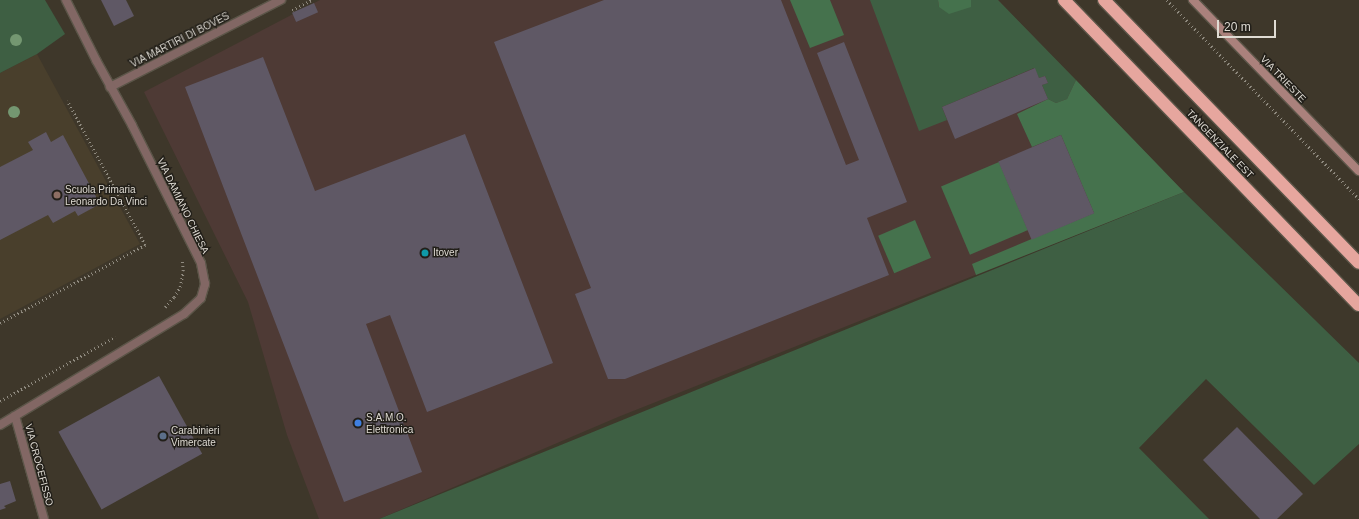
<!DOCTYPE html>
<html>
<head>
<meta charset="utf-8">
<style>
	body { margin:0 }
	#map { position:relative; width:1359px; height:519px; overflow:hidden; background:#3e372a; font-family:Arial,sans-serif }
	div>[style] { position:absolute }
	.industrial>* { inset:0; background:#4e3a35 }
	.built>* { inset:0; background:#493f2c }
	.green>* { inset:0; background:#3e5f43 }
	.forest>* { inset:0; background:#45724d; transform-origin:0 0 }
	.building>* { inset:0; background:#5f5865; transform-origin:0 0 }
	.path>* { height:2.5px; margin-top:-1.25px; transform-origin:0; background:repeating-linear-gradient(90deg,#908b80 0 1px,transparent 0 4px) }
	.roads { filter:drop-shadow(1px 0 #5b5548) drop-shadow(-1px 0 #5b5548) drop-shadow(0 1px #5b5548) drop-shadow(0 -1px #5b5548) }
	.street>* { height:8px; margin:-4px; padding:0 4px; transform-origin:4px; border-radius:4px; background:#826764 }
	.secondary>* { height:8px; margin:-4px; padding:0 4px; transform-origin:4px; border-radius:4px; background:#aa817c }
	.highway>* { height:12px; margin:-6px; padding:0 6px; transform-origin:6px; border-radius:6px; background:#e6a69e }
	.trees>* { width:12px; height:12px; margin:-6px; border-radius:50%; background:#749771 }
	.dots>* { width:11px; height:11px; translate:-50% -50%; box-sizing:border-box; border:2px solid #221f19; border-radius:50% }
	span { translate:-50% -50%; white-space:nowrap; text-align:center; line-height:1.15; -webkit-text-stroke:3px #221f19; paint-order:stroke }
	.street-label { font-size:10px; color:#dfdbd3 }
	.poi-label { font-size:10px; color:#dfdbd3 }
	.left { translate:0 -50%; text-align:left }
	.scale { position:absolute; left:1217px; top:20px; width:59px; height:18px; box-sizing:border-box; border:2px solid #dfdbd3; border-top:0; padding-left:5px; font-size:12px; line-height:14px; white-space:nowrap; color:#dfdbd3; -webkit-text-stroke:3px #221f19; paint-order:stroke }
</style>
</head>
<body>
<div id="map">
	<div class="industrial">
		<i style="clip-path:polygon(320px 0,998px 0,1184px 192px,618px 417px,379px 519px,319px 519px,287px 435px,248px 302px,144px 92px)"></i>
	</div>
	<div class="built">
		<i style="clip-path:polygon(37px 54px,140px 244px,0 319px,0 73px)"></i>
	</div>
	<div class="green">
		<i style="clip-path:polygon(0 0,45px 0,65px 34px,37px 54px,0 73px)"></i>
		<i style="clip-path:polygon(870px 0,938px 0,939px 7px,971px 7px,971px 0,998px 0,1076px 80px,1067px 99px,1056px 103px,1048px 99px,1042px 85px,1048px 83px,1045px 76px,1039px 78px,1034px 68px,942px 107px,947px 120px,919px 131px)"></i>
		<i style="clip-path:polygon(1184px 192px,1359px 363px,1359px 444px,1314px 485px,1206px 379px,1139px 448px,1209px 519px,379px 519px)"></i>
	</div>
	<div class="forest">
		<i style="clip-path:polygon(790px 0,830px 0,844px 35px,810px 48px)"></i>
		<i style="clip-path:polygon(938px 0,971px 0,971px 7px,949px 14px,939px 7px)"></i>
		<i style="clip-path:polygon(1076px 80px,1184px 192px,976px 275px,972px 264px,1094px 213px,1061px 135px,1032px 147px,1017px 114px,1048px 99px,1056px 103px,1067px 99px)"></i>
		<i style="left:999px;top:162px;width:74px;height:63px;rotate:67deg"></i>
		<i style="left:915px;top:220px;width:41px;height:40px;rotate:67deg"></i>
	</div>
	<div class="building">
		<i style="clip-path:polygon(101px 0,126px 0,134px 16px,114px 26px)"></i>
		<i style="clip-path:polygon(604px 0,781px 0,846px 165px,859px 160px,817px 53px,844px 42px,907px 202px,867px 218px,889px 275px,625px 379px,608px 379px,575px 294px,591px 288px,494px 42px)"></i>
		<i style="left:314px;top:3px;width:10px;height:24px;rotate:66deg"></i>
		<i style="clip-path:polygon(263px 57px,315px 191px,465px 134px,553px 363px,427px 412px,390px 315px,366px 324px,422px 472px,344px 502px,185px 87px)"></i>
		<i style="clip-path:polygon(1035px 68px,1039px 78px,1045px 76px,1048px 83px,1042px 85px,1048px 99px,955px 139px,942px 107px)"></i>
		<i style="clip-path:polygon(46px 132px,51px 142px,63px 135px,100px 204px,78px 216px,75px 211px,53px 223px,48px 215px,0 240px,0 167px,33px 150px,28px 142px)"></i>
		<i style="left:1061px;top:135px;width:85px;height:68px;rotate:67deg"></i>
		<i style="left:159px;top:376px;width:89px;height:115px;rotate:61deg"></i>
		<i style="clip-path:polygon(1237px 427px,1303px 494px,1277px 519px,1260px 519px,1203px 460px)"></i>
		<i style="clip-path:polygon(10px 481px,16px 501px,4px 506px,6px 508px,0 510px,0 484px)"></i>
	</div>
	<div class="path">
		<i style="left:1167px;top:0;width:277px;rotate:46deg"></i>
		<i style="left:292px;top:10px;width:22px;rotate:-27deg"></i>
		<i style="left:165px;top:307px;width:13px;rotate:-48deg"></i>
		<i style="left:174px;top:297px;width:12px;rotate:-59deg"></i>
		<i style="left:180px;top:287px;width:16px;rotate:-79deg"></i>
		<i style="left:183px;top:271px;width:11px;rotate:-95deg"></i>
		<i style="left:0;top:323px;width:165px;rotate:-28.3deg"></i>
		<i style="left:145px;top:245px;width:164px;rotate:-118.4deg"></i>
		<i style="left:0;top:401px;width:132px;rotate:-29.1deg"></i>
	</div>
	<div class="roads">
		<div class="street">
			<i style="left:110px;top:87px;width:192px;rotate:-27deg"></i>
			<i style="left:15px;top:416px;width:107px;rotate:74.3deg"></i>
			<i style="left:0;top:425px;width:215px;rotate:-31.1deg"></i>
			<i style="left:184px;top:314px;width:23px;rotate:-43deg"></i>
			<i style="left:201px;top:298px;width:15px;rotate:-74deg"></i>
			<i style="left:205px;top:284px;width:21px;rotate:-101deg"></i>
			<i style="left:201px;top:263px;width:154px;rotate:-116.6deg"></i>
			<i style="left:132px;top:125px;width:74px;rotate:-119deg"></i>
			<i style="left:96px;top:60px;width:67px;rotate:-116.6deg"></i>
		</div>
		<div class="secondary">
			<i style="left:1193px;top:0;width:238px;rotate:45.9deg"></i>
		</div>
		<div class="highway">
			<i style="left:1064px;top:0;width:424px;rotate:46deg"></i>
			<i style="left:1104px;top:0;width:366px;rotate:45.9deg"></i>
		</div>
	</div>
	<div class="trees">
		<i style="left:16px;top:40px"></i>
		<i style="left:14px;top:112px"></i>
	</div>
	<div class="dots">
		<i style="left:57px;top:195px;background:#8d6e63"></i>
		<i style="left:425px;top:253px;background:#0f9aa8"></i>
		<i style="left:358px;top:423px;background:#3f7fe0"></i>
		<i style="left:163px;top:436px;background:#5c6f8a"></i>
	</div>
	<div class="street-label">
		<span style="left:180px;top:40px;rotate:-27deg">VIA MARTIRI DI BOVES</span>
		<span style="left:1283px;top:79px;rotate:46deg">VIA TRIESTE</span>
		<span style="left:1220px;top:144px;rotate:46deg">TANGENZIALE EST</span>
		<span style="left:183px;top:206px;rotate:64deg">VIA DAMIANO CHIESA</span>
		<span style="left:39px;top:465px;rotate:75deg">VIA CROCEFISSO</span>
	</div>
	<div class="poi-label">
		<span class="left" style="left:65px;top:195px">Scuola Primaria<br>Leonardo Da Vinci</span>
		<span class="left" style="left:433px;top:253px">Itover</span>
		<span class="left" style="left:366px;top:423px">S.A.M.O.<br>Elettronica</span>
		<span class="left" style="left:171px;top:436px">Carabinieri<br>Vimercate</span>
	</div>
	<div class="scale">20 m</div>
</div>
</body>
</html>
